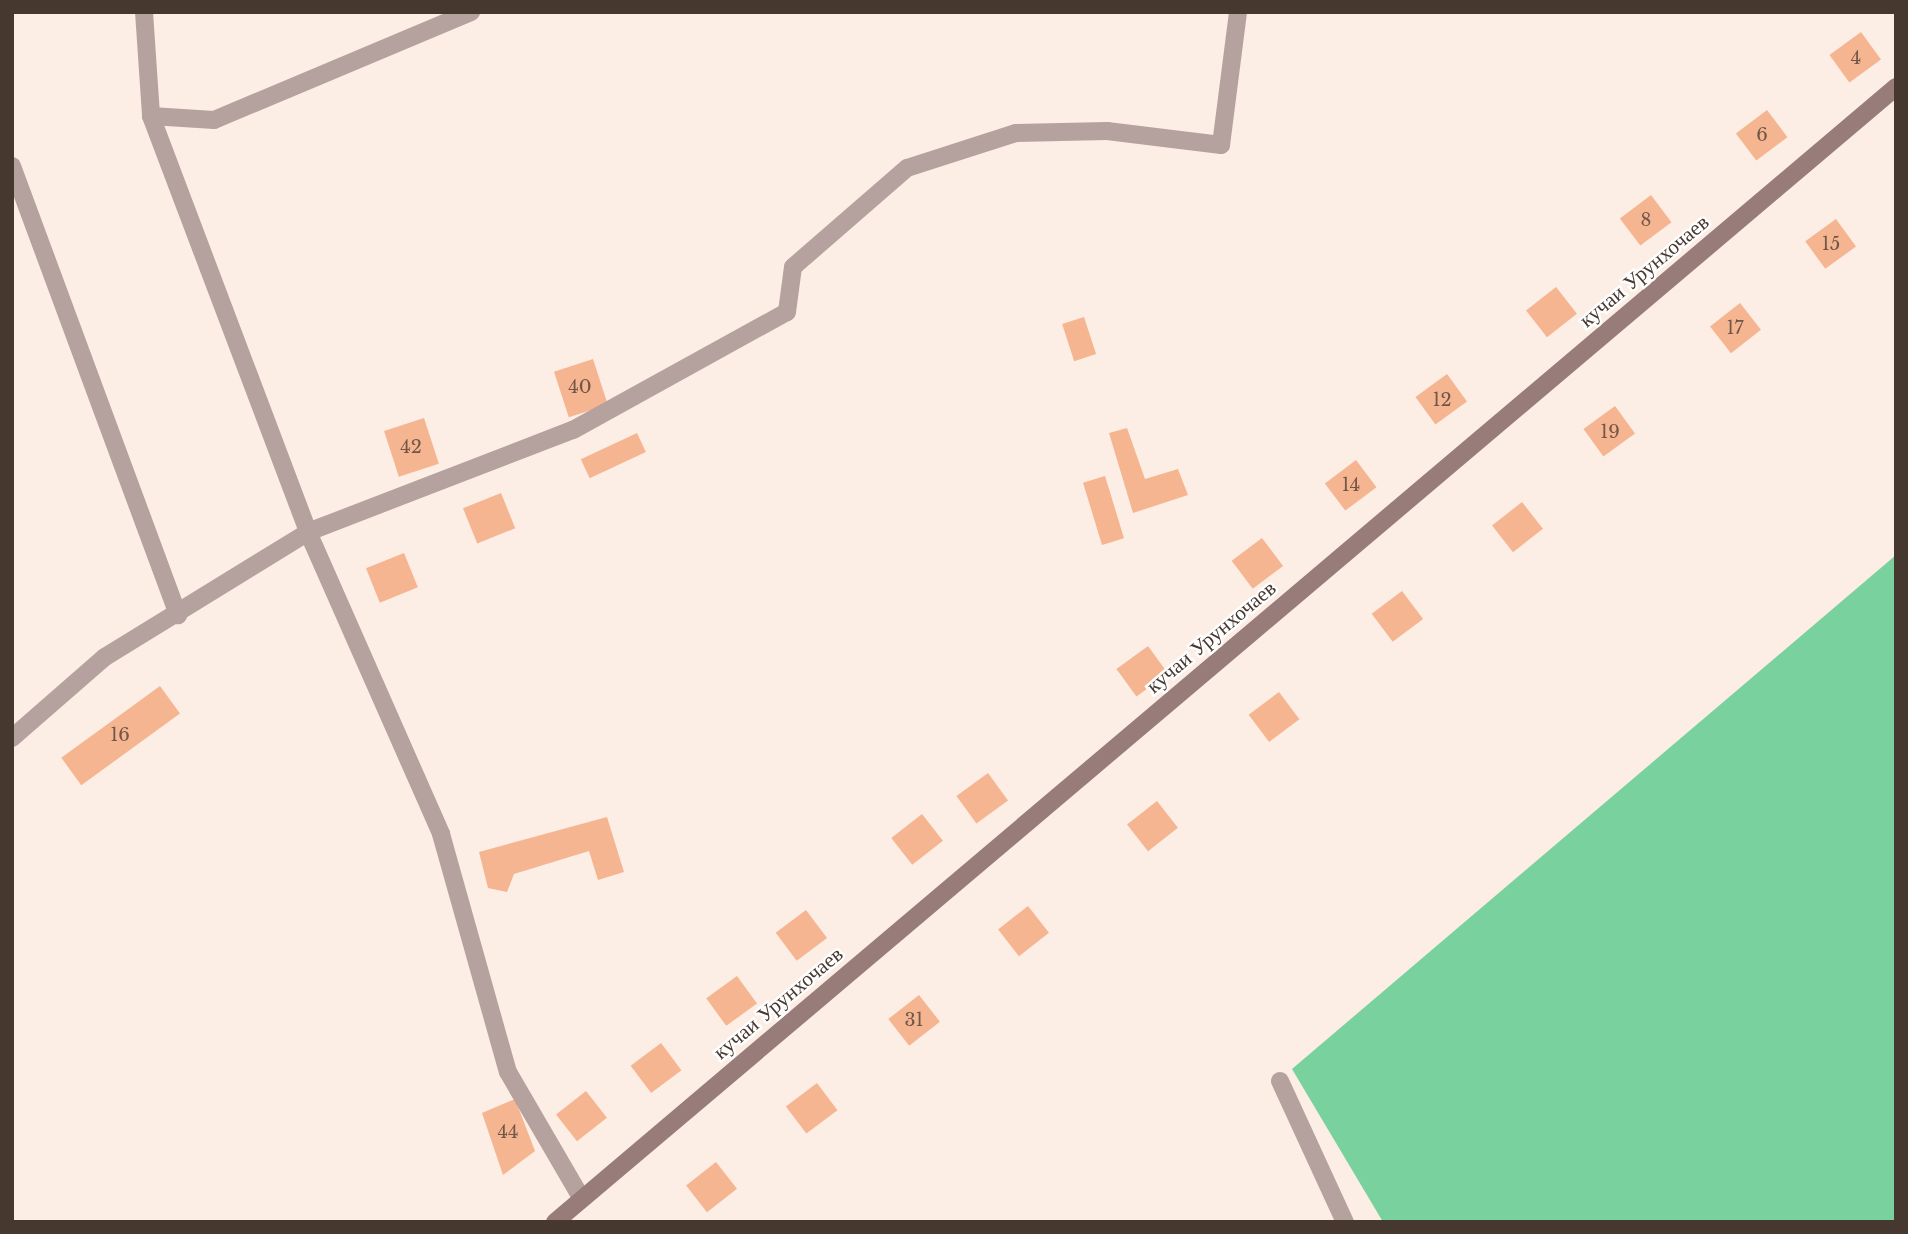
<!DOCTYPE html>
<html>
<head>
<meta charset="utf-8">
<style>
	body { margin:0 }
	#map { position:relative; width:1908px; height:1234px; overflow:hidden; background:#fcede5; font-family:"Libre Baskerville",serif }
	div>[style] { position:absolute }
	.forest>* { inset:0; background:#79d19e }
	.building>* { inset:0; background:#f6b591; transform-origin:0 0 }
	.street>* { height:18px; margin:-9px; padding:0 9px; transform-origin:9px; border-radius:9px; background:#b5a29f }
	.secondary>* { height:18px; margin:-9px; padding:0 9px; transform-origin:9px; border-radius:9px; background:#977c79 }
	span { translate:-50% -50%; white-space:nowrap; text-align:center; line-height:1.15; -webkit-text-stroke:5px #fefefe; paint-order:stroke }
	.number-label { font-size:18px; color:#725648 }
	.number-label span { -webkit-text-stroke-width:0 }
	.street-label { font-size:21px; color:#46372f }
	.frame { position:absolute; inset:0; border:14px solid #46372f; pointer-events:none }
</style>
</head>
<body>
<div id="map">
	<div class="forest">
		<i style="clip-path:polygon(1896px 555px,1896px 1222px,1383px 1222px,1292px 1069px)"></i>
	</div>
	<div class="building">
		<i style="left:1861px;top:32px;width:34px;height:39px;rotate:54deg"></i>
		<i style="left:1767px;top:110px;width:34px;height:39px;rotate:53deg"></i>
		<i style="left:1651px;top:195px;width:34px;height:39px;rotate:53deg"></i>
		<i style="left:1836px;top:219px;width:34px;height:38px;rotate:54deg"></i>
		<i style="left:1556px;top:287px;width:34px;height:38px;rotate:52deg"></i>
		<i style="left:1740px;top:303px;width:34px;height:38px;rotate:52deg"></i>
		<i style="left:1084px;top:317px;width:39px;height:23px;rotate:72deg"></i>
		<i style="left:593px;top:359px;width:48px;height:41px;rotate:72deg"></i>
		<i style="left:1447px;top:374px;width:34px;height:39px;rotate:54deg"></i>
		<i style="left:1615px;top:406px;width:34px;height:39px;rotate:54deg"></i>
		<i style="left:424px;top:418px;width:48px;height:42px;rotate:72deg"></i>
		<i style="clip-path:polygon(1127px 428px,1145px 479px,1178px 469px,1188px 495px,1133px 513px,1109px 433px)"></i>
		<i style="left:637px;top:433px;width:21px;height:62px;rotate:65deg"></i>
		<i style="left:1356px;top:460px;width:34px;height:39px;rotate:53deg"></i>
		<i style="left:1105px;top:476px;width:65px;height:23px;rotate:73deg"></i>
		<i style="left:501px;top:493px;width:38px;height:41px;rotate:68deg"></i>
		<i style="left:1522px;top:502px;width:34px;height:38px;rotate:52deg"></i>
		<i style="left:1262px;top:538px;width:35px;height:38px;rotate:53deg"></i>
		<i style="left:404px;top:553px;width:37px;height:41px;rotate:68deg"></i>
		<i style="left:1402px;top:591px;width:35px;height:38px;rotate:53deg"></i>
		<i style="left:1148px;top:646px;width:34px;height:39px;rotate:54deg"></i>
		<i style="left:160px;top:686px;width:34px;height:122px;rotate:54deg"></i>
		<i style="left:1279px;top:692px;width:34px;height:38px;rotate:53deg"></i>
		<i style="left:988px;top:773px;width:34px;height:39px;rotate:54deg"></i>
		<i style="left:1157px;top:801px;width:34px;height:38px;rotate:52deg"></i>
		<i style="left:922px;top:814px;width:34px;height:39px;rotate:52deg"></i>
		<i style="clip-path:polygon(607px 817px,624px 872px,598px 880px,589px 851px,514px 874px,507px 892px,488px 888px,479px 852px)"></i>
		<i style="left:1028px;top:906px;width:34px;height:38px;rotate:52deg"></i>
		<i style="left:806px;top:910px;width:35px;height:38px;rotate:53deg"></i>
		<i style="left:737px;top:976px;width:34px;height:38px;rotate:54deg"></i>
		<i style="left:919px;top:995px;width:34px;height:39px;rotate:52deg"></i>
		<i style="left:661px;top:1043px;width:34px;height:38px;rotate:53deg"></i>
		<i style="left:817px;top:1083px;width:34px;height:39px;rotate:53deg"></i>
		<i style="left:586px;top:1091px;width:34px;height:38px;rotate:52deg"></i>
		<i style="clip-path:polygon(515px 1099px,535px 1151px,503px 1175px,482px 1113px)"></i>
		<i style="left:716px;top:1162px;width:34px;height:38px;rotate:52deg"></i>
	</div>
	<div class="street">
		<i style="left:144px;top:12px;width:104px;rotate:86.1deg"></i>
		<i style="left:151px;top:116px;width:445px;rotate:69.3deg"></i>
		<i style="left:308px;top:532px;width:330px;rotate:66.2deg"></i>
		<i style="left:441px;top:834px;width:247px;rotate:74.3deg"></i>
		<i style="left:508px;top:1072px;width:147px;rotate:59.8deg"></i>
		<i style="left:151px;top:116px;width:63px;rotate:3.6deg"></i>
		<i style="left:214px;top:120px;width:279px;rotate:-22.8deg"></i>
		<i style="left:12px;top:166px;width:479px;rotate:69.7deg"></i>
		<i style="left:12px;top:738px;width:123px;rotate:-41.1deg"></i>
		<i style="left:105px;top:657px;width:238px;rotate:-31.6deg"></i>
		<i style="left:308px;top:532px;width:284px;rotate:-21.1deg"></i>
		<i style="left:573px;top:430px;width:244px;rotate:-28.9deg"></i>
		<i style="left:787px;top:312px;width:45px;rotate:-82.4deg"></i>
		<i style="left:793px;top:267px;width:151px;rotate:-41deg"></i>
		<i style="left:907px;top:168px;width:114px;rotate:-17.8deg"></i>
		<i style="left:1016px;top:133px;width:91px;rotate:-1.3deg"></i>
		<i style="left:1107px;top:131px;width:115px;rotate:7deg"></i>
		<i style="left:1221px;top:145px;width:134px;rotate:-82.7deg"></i>
		<i style="left:1280px;top:1081px;width:155px;rotate:65.3deg"></i>
	</div>
	<div class="secondary">
		<i style="left:555px;top:1222px;width:1757px;rotate:-40.24deg"></i>
	</div>
	<div class="number-label">
		<span style="left:1856px;top:58px">4</span>
		<span style="left:1762px;top:135px">6</span>
		<span style="left:1646px;top:220px">8</span>
		<span style="left:1831px;top:244px">15</span>
		<span style="left:1735px;top:328px">17</span>
		<span style="left:580px;top:387px">40</span>
		<span style="left:1442px;top:400px">12</span>
		<span style="left:1610px;top:432px">19</span>
		<span style="left:411px;top:447px">42</span>
		<span style="left:1351px;top:485px">14</span>
		<span style="left:120px;top:735px">16</span>
		<span style="left:914px;top:1020px">31</span>
		<span style="left:508px;top:1132px">44</span>
	</div>
	<div class="street-label">
		<span style="left:1644px;top:271px;rotate:-40deg">кучаи Урунхочаев</span>
		<span style="left:1211px;top:637px;rotate:-40deg">кучаи Урунхочаев</span>
		<span style="left:778px;top:1003px;rotate:-40deg">кучаи Урунхочаев</span>
	</div>
	<div class="frame"></div>
</div>
</body>
</html>
